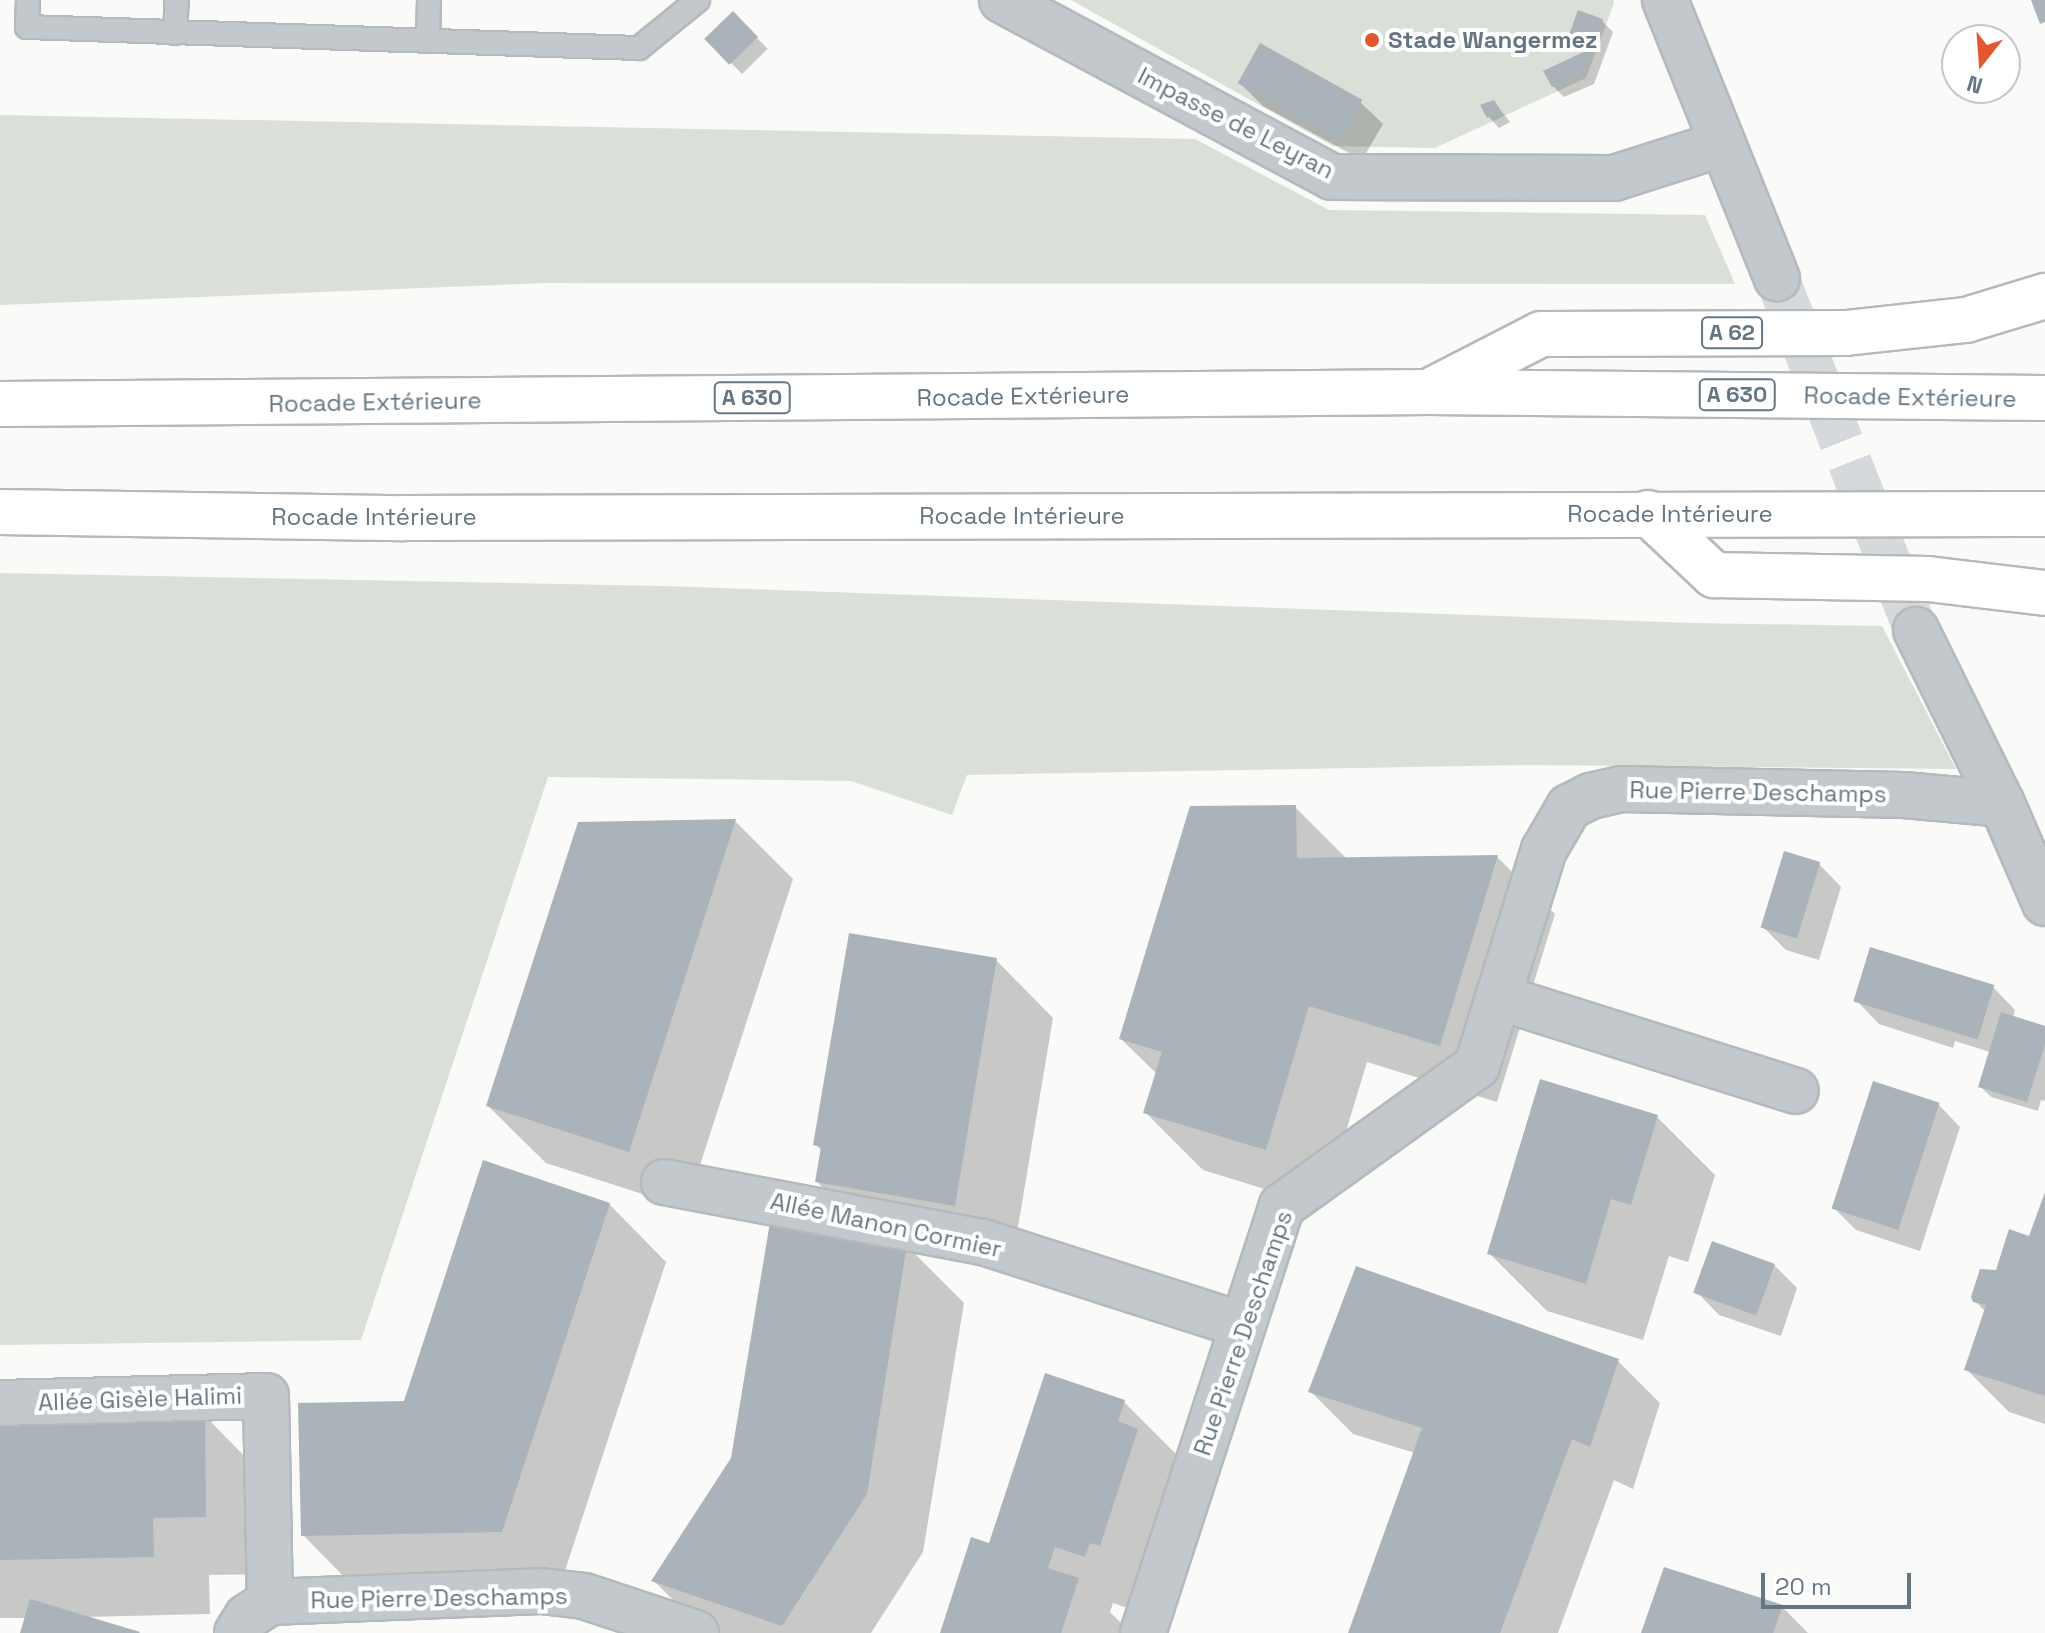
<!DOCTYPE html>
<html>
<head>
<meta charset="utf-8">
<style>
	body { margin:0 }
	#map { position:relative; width:2045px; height:1633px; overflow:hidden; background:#fafaf8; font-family:"Space Grotesk",sans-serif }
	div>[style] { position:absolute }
	.green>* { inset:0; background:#dadfd7 }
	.shadow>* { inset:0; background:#0003; transform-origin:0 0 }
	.building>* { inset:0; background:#aab3b9; transform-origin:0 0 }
	.tertiary-tunnel>* { height:44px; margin-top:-22px; transform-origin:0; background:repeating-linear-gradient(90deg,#d5d9db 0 44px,transparent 0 66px) }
	.roads { filter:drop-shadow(2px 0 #b4b9bd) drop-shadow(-2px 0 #b4b9bd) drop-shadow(0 2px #b4b9bd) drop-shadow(0 -2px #b4b9bd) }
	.service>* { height:22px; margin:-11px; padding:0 11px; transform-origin:11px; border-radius:11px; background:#c3c8cc }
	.minor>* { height:44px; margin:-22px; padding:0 22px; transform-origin:22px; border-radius:22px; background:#c3c8cc }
	.tertiary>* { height:44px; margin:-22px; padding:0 22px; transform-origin:22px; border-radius:22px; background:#c3c8cc }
	.motorway>* { height:44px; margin:-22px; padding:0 22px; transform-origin:22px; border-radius:22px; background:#fff }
	.dots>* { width:22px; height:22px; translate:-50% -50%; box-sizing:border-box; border:4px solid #fff; border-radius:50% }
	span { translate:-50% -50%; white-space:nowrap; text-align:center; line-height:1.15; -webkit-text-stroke:8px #fff; paint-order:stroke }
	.shield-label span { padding:2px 6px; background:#fff; border:2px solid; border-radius:6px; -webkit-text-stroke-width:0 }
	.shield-label { font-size:22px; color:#657683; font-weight:700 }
	.poi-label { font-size:24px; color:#657683; font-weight:700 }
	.left { translate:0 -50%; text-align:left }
	.street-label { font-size:24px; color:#657683 }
	.north { position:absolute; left:1941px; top:24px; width:80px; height:80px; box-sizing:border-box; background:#fff; border:2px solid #c1c8cd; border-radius:50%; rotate:197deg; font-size:22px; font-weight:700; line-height:32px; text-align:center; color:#657683 }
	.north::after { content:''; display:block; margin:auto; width:28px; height:36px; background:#e4572e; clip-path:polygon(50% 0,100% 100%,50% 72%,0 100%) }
	.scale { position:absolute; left:1761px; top:1573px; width:150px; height:36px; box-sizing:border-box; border:4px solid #657683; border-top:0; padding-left:10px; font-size:24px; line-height:28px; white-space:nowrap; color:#657683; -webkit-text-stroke:6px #fff; paint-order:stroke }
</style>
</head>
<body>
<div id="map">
	<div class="green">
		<i style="clip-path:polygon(1071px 0,1613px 0,1614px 3px,1586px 78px,1435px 148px,1333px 146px)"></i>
		<i style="clip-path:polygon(0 115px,1195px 139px,1329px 210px,1705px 215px,1735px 284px,546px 283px,0 305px)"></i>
		<i style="clip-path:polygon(0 573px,664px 586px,1693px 623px,1882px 626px,1956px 769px,1526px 765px,967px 775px,952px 815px,851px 781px,548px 777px,361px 1340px,0 1345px)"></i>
	</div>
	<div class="shadow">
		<i style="left:733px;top:14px;width:49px;height:36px;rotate:45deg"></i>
		<i style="clip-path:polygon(1602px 21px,1613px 32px,1594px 84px,1564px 97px,1553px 86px,1589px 52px,1570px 38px)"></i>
		<i style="clip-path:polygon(1241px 84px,1360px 102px,1383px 124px,1362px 160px,1263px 106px)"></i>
		<i style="clip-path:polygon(1494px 102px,1510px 122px,1499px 128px,1489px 117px)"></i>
		<i style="clip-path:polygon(1295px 807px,1347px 859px,1497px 857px,1555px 914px,1497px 1102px,1367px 1062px,1323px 1207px,1203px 1170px,1145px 1112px,1157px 1074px,1121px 1039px)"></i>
		<i style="clip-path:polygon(735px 821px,793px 879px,686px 1208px,546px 1163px,488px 1106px,579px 824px)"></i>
		<i style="clip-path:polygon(1819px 864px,1841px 887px,1819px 960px,1786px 950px,1763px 927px)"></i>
		<i style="clip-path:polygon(996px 960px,1053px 1018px,1012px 1263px,905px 1244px,964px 1303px,923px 1552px,871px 1633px,706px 1633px,654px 1581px,876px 1241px,817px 1182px,822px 1151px,816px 1145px)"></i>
		<i style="clip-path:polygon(1993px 987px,2015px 1010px,2013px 1018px,2045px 1028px,2045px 1101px,2041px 1100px,2038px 1111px,1991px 1097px,1980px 1086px,1990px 1052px,1955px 1041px,1953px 1048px,1879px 1024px,1857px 1001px)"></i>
		<i style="clip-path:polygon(1938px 1104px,1960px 1127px,1920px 1251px,1856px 1230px,1834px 1208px)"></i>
		<i style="clip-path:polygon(1657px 1117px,1715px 1175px,1688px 1262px,1669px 1256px,1643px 1340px,1547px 1311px,1489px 1253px)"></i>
		<i style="clip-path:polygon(2045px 1195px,2045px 1424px,2009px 1412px,1967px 1370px,1986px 1312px,1975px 1301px,2030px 1239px)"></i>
		<i style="clip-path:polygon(609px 1204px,666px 1262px,559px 1589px,360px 1593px,303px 1535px,406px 1403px)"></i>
		<i style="clip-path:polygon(1774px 1265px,1797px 1288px,1781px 1336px,1719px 1315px,1697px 1292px)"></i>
		<i style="clip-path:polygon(1617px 1360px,1660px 1403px,1633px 1489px,1614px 1480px,1558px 1633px,1350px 1633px,1415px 1453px,1353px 1434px,1310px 1391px)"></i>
		<i style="clip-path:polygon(1124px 1402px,1181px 1459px,1142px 1613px,1113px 1603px,1110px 1612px,1131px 1633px,942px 1633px,990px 1546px)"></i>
		<i style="clip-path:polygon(204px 1415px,261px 1473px,263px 1574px,209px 1575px,210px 1614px,84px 1617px,135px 1633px,22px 1633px,26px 1618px,0 1618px,0 1419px)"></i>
		<i style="clip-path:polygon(1782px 1607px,1808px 1633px,1643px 1633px)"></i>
	</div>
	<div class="building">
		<i style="clip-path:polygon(2031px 0,2045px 0,2045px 22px,2040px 24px)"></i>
		<i style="left:1578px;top:10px;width:27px;height:30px;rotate:20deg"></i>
		<i style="left:733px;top:11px;width:36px;height:40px;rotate:46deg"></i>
		<i style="left:1260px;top:43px;width:117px;height:46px;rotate:29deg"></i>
		<i style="clip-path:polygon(1592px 48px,1584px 73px,1552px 87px,1543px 71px)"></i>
		<i style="clip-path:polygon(1494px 100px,1501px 111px,1487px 118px,1480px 105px)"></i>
		<i style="clip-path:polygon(1296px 805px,1297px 858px,1498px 855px,1440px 1046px,1309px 1006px,1266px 1150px,1143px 1113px,1162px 1052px,1119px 1039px,1190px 806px)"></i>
		<i style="clip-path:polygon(736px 819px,629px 1152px,486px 1106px,578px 822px)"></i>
		<i style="left:1784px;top:851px;width:38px;height:80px;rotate:17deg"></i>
		<i style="clip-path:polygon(849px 933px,997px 958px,955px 1206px,815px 1182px,821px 1147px,813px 1145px)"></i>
		<i style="left:1870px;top:947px;width:130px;height:57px;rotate:17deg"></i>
		<i style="clip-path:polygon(2001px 1012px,2045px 1026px,2045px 1044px,2027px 1102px,1978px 1087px)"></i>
		<i style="clip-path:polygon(1540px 1079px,1658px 1115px,1631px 1205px,1611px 1199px,1586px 1284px,1487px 1254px)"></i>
		<i style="left:1873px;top:1081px;width:70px;height:134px;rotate:18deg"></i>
		<i style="clip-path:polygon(483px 1160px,610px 1203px,502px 1532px,301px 1536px,298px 1403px,404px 1401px)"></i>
		<i style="clip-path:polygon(2045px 1192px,2045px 1396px,1964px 1370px,1986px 1305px,1973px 1302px,1971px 1297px,1980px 1269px,1996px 1270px,2009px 1229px,2029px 1236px)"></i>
		<i style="clip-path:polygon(770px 1222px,907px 1244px,867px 1494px,782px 1626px,651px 1581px,731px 1458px)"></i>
		<i style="left:1712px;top:1241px;width:67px;height:55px;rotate:20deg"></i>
		<i style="clip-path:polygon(1356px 1266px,1619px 1359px,1590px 1447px,1572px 1439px,1500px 1633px,1348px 1633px,1422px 1428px,1308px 1392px)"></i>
		<i style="clip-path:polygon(1045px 1373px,1125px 1400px,1118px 1421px,1138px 1429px,1100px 1546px,1090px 1543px,1085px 1557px,1055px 1547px,1048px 1568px,1079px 1578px,1061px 1633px,940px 1633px,971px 1537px,989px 1543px)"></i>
		<i style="clip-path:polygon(205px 1413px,206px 1517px,153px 1518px,154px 1557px,0 1560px,0 1417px)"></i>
		<i style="clip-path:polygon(1664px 1567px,1783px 1605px,1773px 1633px,1641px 1633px)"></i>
		<i style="clip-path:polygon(30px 1599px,140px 1632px,139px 1633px,20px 1633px)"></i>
	</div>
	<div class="tertiary-tunnel">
		<i style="left:1777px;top:278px;width:378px;rotate:68.5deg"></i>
	</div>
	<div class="roads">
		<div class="service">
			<i style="left:28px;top:0;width:27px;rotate:92deg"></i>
			<i style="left:27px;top:27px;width:612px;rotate:1.97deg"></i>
			<i style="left:639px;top:48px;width:76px;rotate:-39.1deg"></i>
			<i style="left:175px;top:33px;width:33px;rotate:-87deg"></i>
			<i style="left:428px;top:41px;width:41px;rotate:-88.6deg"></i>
		</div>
		<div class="minor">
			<i style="left:1002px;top:0;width:374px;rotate:28.2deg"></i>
			<i style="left:1332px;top:177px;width:282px;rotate:0.2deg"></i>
			<i style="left:1614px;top:178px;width:112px;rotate:-17.6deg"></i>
			<i style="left:1498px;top:997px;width:312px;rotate:17.5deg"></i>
			<i style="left:664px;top:1182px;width:325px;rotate:10.7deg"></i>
			<i style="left:983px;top:1242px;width:272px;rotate:17.8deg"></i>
			<i style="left:0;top:1403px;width:266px;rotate:-1.5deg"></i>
			<i style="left:266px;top:1396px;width:206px;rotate:88.9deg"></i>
			<i style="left:237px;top:1633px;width:19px;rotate:-58deg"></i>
			<i style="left:247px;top:1617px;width:27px;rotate:-33deg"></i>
			<i style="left:270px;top:1602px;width:271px;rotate:-2.3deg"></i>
			<i style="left:541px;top:1591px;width:43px;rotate:6.6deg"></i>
			<i style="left:584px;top:1596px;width:118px;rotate:18.3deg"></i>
			<i style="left:1143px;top:1633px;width:449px;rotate:-72deg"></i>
			<i style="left:1282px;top:1206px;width:240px;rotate:-35.7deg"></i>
			<i style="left:1477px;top:1066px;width:226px;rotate:-72.8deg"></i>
			<i style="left:1544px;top:850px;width:50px;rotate:-59.8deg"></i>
			<i style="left:1569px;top:807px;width:25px;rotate:-27deg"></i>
			<i style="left:1591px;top:796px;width:31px;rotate:-13deg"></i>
			<i style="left:1621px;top:789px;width:283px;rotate:1.2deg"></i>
			<i style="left:1904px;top:795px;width:98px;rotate:5.2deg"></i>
		</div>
		<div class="tertiary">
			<i style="left:1665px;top:0;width:300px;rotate:68.1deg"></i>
			<i style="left:1916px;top:630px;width:194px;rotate:63.7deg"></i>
			<i style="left:2002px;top:804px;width:108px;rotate:66.5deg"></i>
		</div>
		<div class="motorway">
			<i style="left:1434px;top:389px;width:120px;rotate:-27.2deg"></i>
			<i style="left:1541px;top:334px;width:305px;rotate:-0.2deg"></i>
			<i style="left:1846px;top:333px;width:121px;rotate:-6.2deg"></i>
			<i style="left:1966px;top:320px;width:83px;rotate:-16.9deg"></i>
			<i style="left:0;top:404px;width:1429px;rotate:-0.48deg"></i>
			<i style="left:1429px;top:392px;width:616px;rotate:0.56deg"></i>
			<i style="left:0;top:512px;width:404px;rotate:0.9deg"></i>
			<i style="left:404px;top:518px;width:1641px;rotate:-0.14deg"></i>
			<i style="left:1648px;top:513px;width:91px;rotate:43.2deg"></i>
			<i style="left:1714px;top:575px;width:214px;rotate:1.1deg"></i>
			<i style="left:1928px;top:579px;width:118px;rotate:6.8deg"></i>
		</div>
	</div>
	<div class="dots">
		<i style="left:1372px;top:40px;background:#e4572e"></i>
	</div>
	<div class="shield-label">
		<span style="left:1732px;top:333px">A 62</span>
		<span style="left:1737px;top:395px">A 630</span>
		<span style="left:752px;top:398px">A 630</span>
	</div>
	<div class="poi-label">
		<span class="left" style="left:1388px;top:40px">Stade Wangermez</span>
	</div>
	<div class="street-label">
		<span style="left:1236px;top:123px;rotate:27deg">Impasse de Leyran</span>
		<span style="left:1023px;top:396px;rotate:-1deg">Rocade Extérieure</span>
		<span style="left:1910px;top:397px;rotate:1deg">Rocade Extérieure</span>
		<span style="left:375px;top:402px;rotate:-1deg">Rocade Extérieure</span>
		<span style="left:1670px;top:514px">Rocade Intérieure</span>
		<span style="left:1022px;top:516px">Rocade Intérieure</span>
		<span style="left:374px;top:517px">Rocade Intérieure</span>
		<span style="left:1758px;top:792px;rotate:1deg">Rue Pierre Deschamps</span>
		<span style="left:886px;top:1225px;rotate:12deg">Allée Manon Cormier</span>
		<span style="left:1243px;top:1333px;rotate:-71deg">Rue Pierre Deschamps</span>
		<span style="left:140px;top:1399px;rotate:-2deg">Allée Gisèle Halimi</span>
		<span style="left:439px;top:1598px;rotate:-1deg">Rue Pierre Deschamps</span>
	</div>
	<div class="north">N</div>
	<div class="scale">20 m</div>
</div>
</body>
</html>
